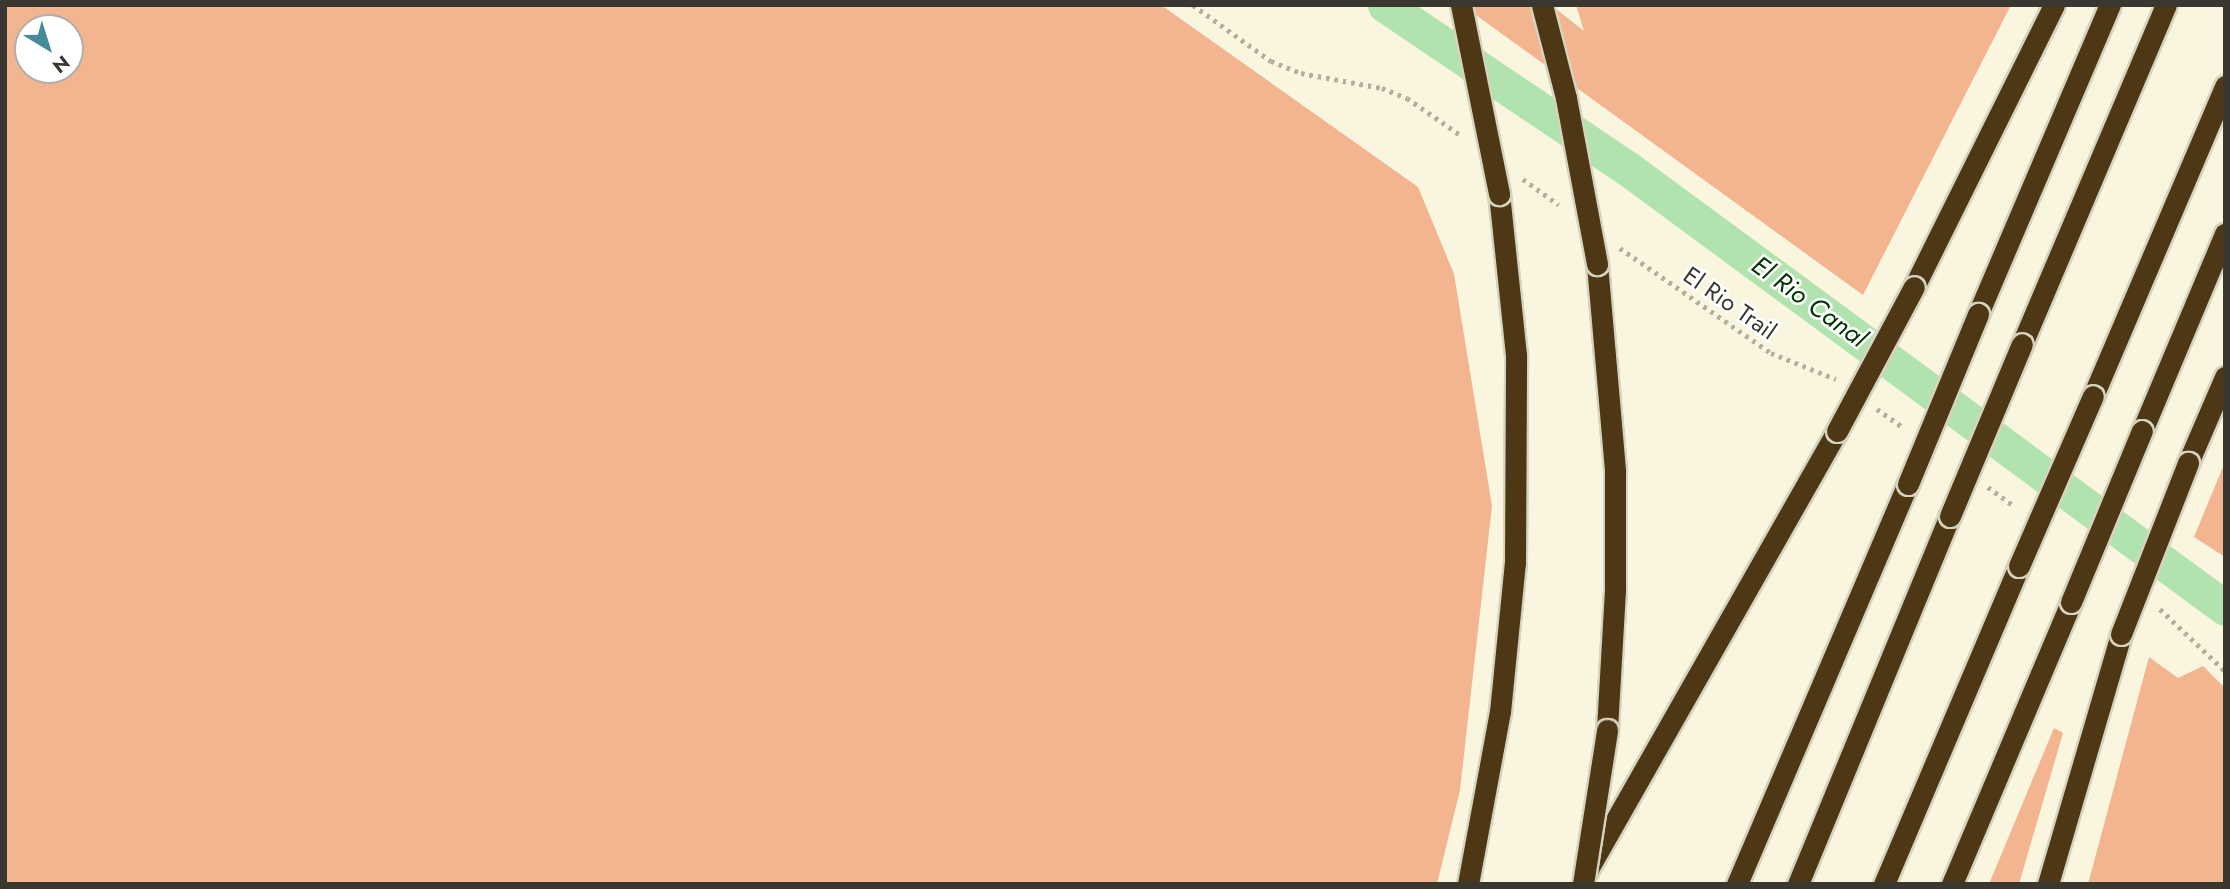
<!DOCTYPE html>
<html>
<head>
<meta charset="utf-8">
<style>
	body { margin:0 }
	#map { position:relative; width:2230px; height:889px; overflow:hidden; background:#f9f5de; font-family:Jost,sans-serif }
	div>[style] { position:absolute }
	.green>* { inset:0; background:#f2b58f }
	.canal>* { height:35px; margin:-17.5px; padding:0 17.5px; transform-origin:17.5px; border-radius:17.5px; background:#b0e3ae }
	.path>* { height:4.5px; margin-top:-2.25px; transform-origin:0; background:repeating-linear-gradient(90deg,#b2af9d 0 3.5px,transparent 0 8.5px) }
	.roads { filter:drop-shadow(2px 0 #d6d3be) drop-shadow(-2px 0 #d6d3be) drop-shadow(0 2px #d6d3be) drop-shadow(0 -2px #d6d3be) }
	.motorway>* { height:21px; margin:-10.5px; padding:0 10.5px; transform-origin:10.5px; border-radius:10.5px; background:#4e3714 }
	.bridges { filter:drop-shadow(2px 0 #d6d3be) drop-shadow(-2px 0 #d6d3be) drop-shadow(0 2px #d6d3be) drop-shadow(0 -2px #d6d3be) }
	.motorway-bridge>* { height:21px; margin:-10.5px; padding:0 10.5px; transform-origin:10.5px; border-radius:10.5px; background:#4e3714 }
	span { translate:-50% -50%; white-space:nowrap; text-align:center; line-height:1.15; -webkit-text-stroke:5px #fff; paint-order:stroke }
	.street-label { font-size:24px; color:#39372f }
	.water-label { font-size:26px; color:#003503; font-style:italic }
	.frame { position:absolute; inset:0; border:7px solid #39372f; pointer-events:none }
	.north { position:absolute; left:14px; top:14px; width:70px; height:70px; box-sizing:border-box; background:#fff; border:2px solid #b0afac; border-radius:50%; rotate:142deg; font-size:19px; font-weight:700; line-height:28px; text-align:center; color:#39372f }
	.north::after { content:''; display:block; margin:auto; width:24px; height:32px; background:#468b98; clip-path:polygon(50% 0,100% 100%,50% 72%,0 100%) }
</style>
</head>
<body>
<div id="map">
	<div class="green">
		<i style="clip-path:polygon(evenodd,5px 5px,1161px 5px,1418px 187px,1454px 274px,1492px 506px,1460px 790px,1437px 884px,5px 884px,5px 5px,28px 28px,70px 28px,70px 70px,28px 70px,28px 28px)"></i>
		<i style="clip-path:polygon(1462px 5px,1551px 5px,1584px 31px,1576px 5px,2011px 5px,1863px 295px)"></i>
		<i style="clip-path:polygon(2225px 462px,2225px 557px,2194px 537px)"></i>
		<i style="clip-path:polygon(2149px 657px,2178px 678px,2203px 666px,2225px 688px,2225px 884px,2088px 884px)"></i>
		<i style="clip-path:polygon(2054px 728px,2063px 733px,2019px 884px,1989px 884px)"></i>
	</div>
	<div class="canal">
		<i style="left:1385px;top:5px;width:297px;rotate:34deg"></i>
		<i style="left:1631px;top:171px;width:737px;rotate:36.34deg"></i>
	</div>
	<div class="path">
		<i style="left:1193px;top:5px;width:96px;rotate:35.7deg"></i>
		<i style="left:1271px;top:61px;width:32px;rotate:22deg"></i>
		<i style="left:1301px;top:73px;width:82px;rotate:10.5deg"></i>
		<i style="left:1382px;top:88px;width:27px;rotate:22deg"></i>
		<i style="left:1407px;top:98px;width:63px;rotate:34.7deg"></i>
		<i style="left:1523px;top:179px;width:44px;rotate:35.8deg"></i>
		<i style="left:1620px;top:248px;width:184px;rotate:34.8deg"></i>
		<i style="left:1771px;top:353px;width:70px;rotate:21.8deg"></i>
		<i style="left:1877px;top:409px;width:33px;rotate:35deg"></i>
		<i style="left:1988px;top:487px;width:34px;rotate:36deg"></i>
		<i style="left:2160px;top:609px;width:90px;rotate:43.6deg"></i>
	</div>
	<div class="roads">
		<div class="motorway">
			<i style="left:1597px;top:264px;width:208px;rotate:85deg"></i>
			<i style="left:1615px;top:471px;width:119px;rotate:90deg"></i>
			<i style="left:1615px;top:590px;width:140px;rotate:93.3deg"></i>
			<i style="left:1914px;top:287px;width:315px;rotate:-63.6deg"></i>
			<i style="left:1978px;top:314px;width:336px;rotate:-66.9deg"></i>
			<i style="left:2022px;top:344px;width:368px;rotate:-67deg"></i>
			<i style="left:2093px;top:396px;width:337px;rotate:-66.9deg"></i>
			<i style="left:2142px;top:431px;width:214px;rotate:-67.2deg"></i>
			<i style="left:2188px;top:463px;width:94px;rotate:-66.7deg"></i>
			<i style="left:1584px;top:876px;width:512px;rotate:-60.38deg"></i>
			<i style="left:1468px;top:884px;width:175px;rotate:-79.5deg"></i>
			<i style="left:1500px;top:712px;width:150px;rotate:-84.3deg"></i>
			<i style="left:1515px;top:563px;width:208px;rotate:-89.7deg"></i>
			<i style="left:1516px;top:355px;width:162px;rotate:-96deg"></i>
			<i style="left:1737px;top:884px;width:435px;rotate:-66.9deg"></i>
			<i style="left:1798px;top:884px;width:398px;rotate:-67.6deg"></i>
			<i style="left:1884px;top:884px;width:345px;rotate:-67deg"></i>
			<i style="left:1952px;top:884px;width:306px;rotate:-67.1deg"></i>
			<i style="left:2048px;top:884px;width:260px;rotate:-73.7deg"></i>
		</div>
	</div>
	<div class="bridges">
		<div class="motorway-bridge">
			<i style="left:1461px;top:5px;width:193px;rotate:78.6deg"></i>
			<i style="left:1542px;top:5px;width:96px;rotate:75.5deg"></i>
			<i style="left:1566px;top:98px;width:169px;rotate:79.4deg"></i>
			<i style="left:1837px;top:431px;width:163px;rotate:-61.9deg"></i>
			<i style="left:1908px;top:484px;width:184px;rotate:-67.6deg"></i>
			<i style="left:1950px;top:516px;width:186px;rotate:-67.3deg"></i>
			<i style="left:2019px;top:566px;width:185px;rotate:-66.5deg"></i>
			<i style="left:2071px;top:602px;width:185px;rotate:-67.5deg"></i>
			<i style="left:2121px;top:634px;width:184px;rotate:-68.6deg"></i>
			<i style="left:1583px;top:884px;width:156px;rotate:-81.1deg"></i>
		</div>
	</div>
	<div class="street-label">
		<span style="left:1730px;top:303px;rotate:35deg">El Rio Trail</span>
	</div>
	<div class="water-label">
		<span style="left:1809px;top:302px;rotate:36deg">El Rio Canal</span>
	</div>
	<div class="frame"></div>
	<div class="north">N</div>
</div>
</body>
</html>
